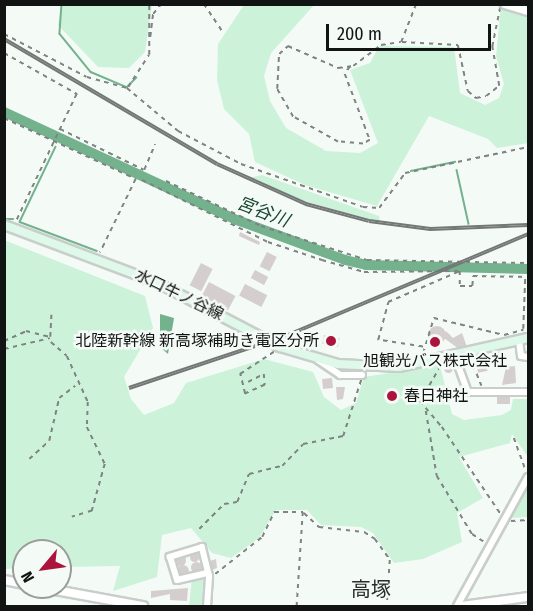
<!DOCTYPE html>
<html>
<head>
<meta charset="utf-8">
<style>
	body { margin:0 }
	#map { position:relative; width:533px; height:611px; overflow:hidden; background:#f4faf6; font-family:"Fira Sans Condensed","Noto Sans JP",sans-serif }
	div>[style] { position:absolute }
	.green>* { inset:0; background:#ccf2da }
	.water>* { inset:0; background:#73b28d }
	.stream>* { height:1.5px; margin:-0.75px; padding:0 0.75px; transform-origin:0.75px; border-radius:0.75px; background:#73b28d }
	.river>* { height:10px; margin:-5px; padding:0 5px; transform-origin:5px; border-radius:5px; background:#73b28d }
	.building>* { inset:0; background:#d5cece; transform-origin:0 0 }
	.round { border-radius:50% }
	.path>* { height:1.5px; margin-top:-0.75px; transform-origin:0; background:repeating-linear-gradient(90deg,#7f8381 0 4.5px,transparent 0 9px) }
	.roads { filter:drop-shadow(2px 0 #c8ceca) drop-shadow(-2px 0 #c8ceca) drop-shadow(0 2px #c8ceca) drop-shadow(0 -2px #c8ceca) }
	.minor>* { height:6px; margin:-3px; padding:0 3px; transform-origin:3px; border-radius:3px; background:#fff }
	.tertiary>* { height:8px; margin:-4px; padding:0 4px; transform-origin:4px; border-radius:4px; background:#fff }
	.secondary>* { height:8px; margin:-4px; padding:0 4px; transform-origin:4px; border-radius:4px; background:#def9ea }
	.rail>* { height:4px; margin-top:-2px; transform-origin:0; background:repeating-linear-gradient(90deg,#f4faf6 0 4.5px,#737775 0 9px); box-sizing:border-box; border-block:2px solid #737775 }
	.dots>* { width:16px; height:16px; translate:-50% -50%; box-sizing:border-box; border:3px solid #f4faf6; border-radius:50% }
	span { translate:-50% -50%; white-space:nowrap; text-align:center; line-height:1.15; -webkit-text-stroke:5px #f4faf6; paint-order:stroke }
	.street-label { font-size:16px; color:#121413 }
	.poi-label { font-size:16px; color:#121413 }
	.right { translate:-100% -50%; text-align:right }
	.left { translate:0 -50%; text-align:left }
	.water-label { font-size:18px; color:#184a31; font-style:italic }
	.quarter-label { font-size:20px; color:#282d2a }
	.frame { position:absolute; inset:0; border:6px solid #121413; pointer-events:none }
	.north { position:absolute; left:12px; top:539px; width:60px; height:60px; box-sizing:border-box; background:#f4faf6; border:2px solid #9a9e9b; border-radius:50%; rotate:241deg; font-size:16px; font-weight:700; line-height:24px; text-align:center; color:#121413 }
	.north::after { content:''; display:block; margin:auto; width:21px; height:27px; background:#ab153d; clip-path:polygon(50% 0,100% 100%,50% 72%,0 100%) }
	.scale { position:absolute; left:326px; top:24px; width:165px; height:27px; box-sizing:border-box; border:3px solid #121413; border-top:0; padding-left:8px; font-size:18px; line-height:21px; white-space:nowrap; color:#121413; -webkit-text-stroke:4px #f4faf6; paint-order:stroke }
</style>
</head>
<body>
<div id="map">
	<div class="green">
		<i style="clip-path:polygon(62px 5px,152px 5px,145px 52px,129px 68px,98px 67px,58px 25px)"></i>
		<i style="clip-path:polygon(244px 5px,314px 5px,271px 53px,264px 76px,270px 101px,286px 128px,326px 151px,360px 153px,378px 143px,350px 70px,370px 63px,379px 46px,454px 47px,460px 93px,485px 105px,499px 98px,504px 84px,496px 56px,501px 5px,528px 13px,528px 143px,497px 148px,488px 139px,429px 116px,377px 206px,305px 185px,255px 162px,249px 134px,224px 109px,217px 80px,218px 44px)"></i>
		<i style="clip-path:polygon(262px 175px,379px 216px,380px 223px,288px 196px,249px 178px)"></i>
		<i style="clip-path:polygon(4px 240px,145px 296px,153px 328px,124px 377px,131px 399px,144px 415px,174px 403px,186px 383px,264px 359px,313px 372px,324px 397px,341px 410px,356px 403px,364px 377px,440px 365px,452px 414px,464px 420px,502px 415px,511px 410px,513px 399px,528px 399px,528px 457px,512px 434px,510px 443px,459px 457px,483px 498px,457px 513px,462px 542px,423px 559px,394px 563px,373px 533px,361px 527px,321px 525px,307px 510px,276px 510px,259px 538px,231px 558px,212px 553px,191px 528px,162px 535px,157px 577px,113px 591px,120px 566px,60px 567px,60px 551px,24px 551px,24px 568px,5px 569px)"></i>
		<i style="clip-path:polygon(528px 488px,528px 517px,509px 518px)"></i>
		<i style="clip-path:polygon(203px 575px,205px 606px,189px 606px,192px 578px)"></i>
	</div>
	<div class="water">
		<i style="clip-path:polygon(160px 314px,174px 318px,168px 354px,160px 347px)"></i>
	</div>
	<div class="stream">
		<i style="left:62px;top:4px;width:30px;rotate:94deg"></i>
		<i style="left:60px;top:34px;width:49px;rotate:50.8deg"></i>
		<i style="left:91px;top:72px;width:39px;rotate:23deg"></i>
		<i style="left:127px;top:87px;width:13px;rotate:-45deg"></i>
		<i style="left:56px;top:147px;width:83px;rotate:115.6deg"></i>
		<i style="left:20px;top:222px;width:82px;rotate:20.6deg"></i>
		<i style="left:457px;top:170px;width:55px;rotate:77.5deg"></i>
		<i style="left:411px;top:171px;width:45px;rotate:-11.6deg"></i>
		<i style="left:4px;top:219px;width:9px"></i>
	</div>
	<div class="river">
		<i style="left:4px;top:112px;width:257px;rotate:24.9deg"></i>
		<i style="left:237px;top:220px;width:115px;rotate:20.3deg"></i>
		<i style="left:345px;top:260px;width:22px;rotate:13deg"></i>
		<i style="left:366px;top:265px;width:162px;rotate:1.4deg"></i>
	</div>
	<div class="building">
		<i style="clip-path:polygon(240px 232px,260px 242px,259px 245px,239px 236px)"></i>
		<i style="left:267px;top:252px;width:11px;height:16px;rotate:27deg"></i>
		<i style="left:201px;top:263px;width:13px;height:25px;rotate:27deg"></i>
		<i style="left:255px;top:270px;width:15px;height:9px;rotate:28deg"></i>
		<i style="left:209px;top:282px;width:30px;height:16px;rotate:28deg"></i>
		<i style="left:245px;top:284px;width:25px;height:13px;rotate:27deg"></i>
		<i class="round" style="left:428px;top:326px;width:18px;height:18px"></i>
		<i style="clip-path:polygon(446px 331px,453px 338px,462px 333px,467px 347px,459px 349px,444px 338px)"></i>
		<i style="left:324px;top:335px;width:16px;height:9px;rotate:11deg"></i>
		<i class="round" style="left:494px;top:351px;width:12px;height:12px"></i>
		<i style="left:485px;top:357px;width:14px;height:10px;rotate:78deg"></i>
		<i class="round" style="left:443.5px;top:363.5px;width:9px;height:9px"></i>
		<i style="clip-path:polygon(515px 366px,516px 383px,502px 385px,506px 367px)"></i>
		<i style="left:332px;top:378px;width:10px;height:10px;rotate:84deg"></i>
		<i style="clip-path:polygon(336px 387px,345px 387px,343px 399px,337px 400px)"></i>
		<i style="left:397px;top:393px;width:6px;height:11px;rotate:81deg"></i>
		<i style="left:497px;top:396px;width:13px;height:8px"></i>
		<i class="round" style="left:189.5px;top:552.5px;width:9px;height:9px"></i>
		<i class="round" style="left:174.5px;top:554.5px;width:11px;height:11px"></i>
		<i style="clip-path:polygon(216px 559px,217px 568px,212px 570px,210px 561px)"></i>
		<i class="round" style="left:190.5px;top:561.5px;width:11px;height:11px"></i>
		<i class="round" style="left:177px;top:565px;width:12px;height:12px"></i>
		<i style="clip-path:polygon(188px 588px,187px 601px,170px 600px,170px 594px,151px 598px,151px 591px)"></i>
	</div>
	<div class="path">
		<i style="left:204px;top:4px;width:34px;rotate:56deg"></i>
		<i style="left:4px;top:34px;width:93px;rotate:27.4deg"></i>
		<i style="left:87px;top:77px;width:41px;rotate:15.4deg"></i>
		<i style="left:127px;top:88px;width:67px;rotate:40.1deg"></i>
		<i style="left:178px;top:131px;width:71px;rotate:27.6deg"></i>
		<i style="left:241px;top:164px;width:129px;rotate:19.4deg"></i>
		<i style="left:363px;top:207px;width:16px;rotate:4deg"></i>
		<i style="left:379px;top:208px;width:44px;rotate:-53.4deg"></i>
		<i style="left:405px;top:173px;width:126px;rotate:-11.9deg"></i>
		<i style="left:150px;top:37px;width:23px;rotate:-83deg"></i>
		<i style="left:153px;top:14px;width:13px;rotate:-51deg"></i>
		<i style="left:402px;top:42px;width:56px;rotate:3.1deg"></i>
		<i style="left:458px;top:45px;width:47px;rotate:77.7deg"></i>
		<i style="left:468px;top:91px;width:11px;rotate:41deg"></i>
		<i style="left:476px;top:98px;width:10px;rotate:-11deg"></i>
		<i style="left:486px;top:96px;width:16px;rotate:-38deg"></i>
		<i style="left:499px;top:86px;width:40px;rotate:-100deg"></i>
		<i style="left:492px;top:47px;width:41px;rotate:-78.7deg"></i>
		<i style="left:4px;top:53px;width:84px;rotate:29.3deg"></i>
		<i style="left:77px;top:94px;width:142px;rotate:115.5deg"></i>
		<i style="left:350px;top:67px;width:9px;rotate:126deg"></i>
		<i style="left:345px;top:74px;width:71px;rotate:69.3deg"></i>
		<i style="left:370px;top:140px;width:8px;rotate:150deg"></i>
		<i style="left:363px;top:144px;width:25px;rotate:-175deg"></i>
		<i style="left:338px;top:142px;width:51px;rotate:-150.9deg"></i>
		<i style="left:293px;top:117px;width:32px;rotate:-120deg"></i>
		<i style="left:277px;top:89px;width:35px;rotate:-87deg"></i>
		<i style="left:279px;top:54px;width:12px;rotate:-42deg"></i>
		<i style="left:288px;top:46px;width:55px;rotate:23.7deg"></i>
		<i style="left:338px;top:68px;width:15px;rotate:-8deg"></i>
		<i style="left:353px;top:66px;width:35px;rotate:-37deg"></i>
		<i style="left:381px;top:45px;width:20px;rotate:-9deg"></i>
		<i style="left:401px;top:42px;width:41px;rotate:-68.5deg"></i>
		<i style="left:128px;top:87px;width:38px;rotate:-57deg"></i>
		<i style="left:149px;top:55px;width:51px;rotate:-90deg"></i>
		<i style="left:4px;top:118px;width:145px;rotate:24.8deg"></i>
		<i style="left:136px;top:179px;width:82px;rotate:115.9deg"></i>
		<i style="left:60px;top:129px;width:93px;rotate:26deg"></i>
		<i style="left:144px;top:170px;width:28px;rotate:-67deg"></i>
		<i style="left:142px;top:180px;width:140px;rotate:26.2deg"></i>
		<i style="left:268px;top:242px;width:57px;rotate:18.4deg"></i>
		<i style="left:322px;top:260px;width:44px;rotate:15.9deg"></i>
		<i style="left:364px;top:272px;width:96px;rotate:-0.6deg"></i>
		<i style="left:166px;top:181px;width:105px;rotate:25.3deg"></i>
		<i style="left:261px;top:226px;width:111px;rotate:17.8deg"></i>
		<i style="left:367px;top:260px;width:161px;rotate:1.1deg"></i>
		<i style="left:523px;top:329px;width:52px;rotate:-87.8deg"></i>
		<i style="left:4px;top:341px;width:24px;rotate:-24deg"></i>
		<i style="left:26px;top:331px;width:25px;rotate:14deg"></i>
		<i style="left:50px;top:337px;width:22px;rotate:-87deg"></i>
		<i style="left:51px;top:342px;width:21px;rotate:41deg"></i>
		<i style="left:67px;top:356px;width:51px;rotate:65.5deg"></i>
		<i style="left:88px;top:402px;width:25px;rotate:92deg"></i>
		<i style="left:87px;top:427px;width:41px;rotate:64.1deg"></i>
		<i style="left:105px;top:464px;width:49px;rotate:105.5deg"></i>
		<i style="left:92px;top:511px;width:21px;rotate:163deg"></i>
		<i style="left:423px;top:347px;width:46px;rotate:-171.2deg"></i>
		<i style="left:378px;top:340px;width:39px;rotate:-75deg"></i>
		<i style="left:388px;top:302px;width:78px;rotate:-23.3deg"></i>
		<i style="left:460px;top:271px;width:15px;rotate:90deg"></i>
		<i style="left:460px;top:286px;width:12px"></i>
		<i style="left:472px;top:286px;width:10px;rotate:-84deg"></i>
		<i style="left:473px;top:276px;width:55px;rotate:1deg"></i>
		<i style="left:4px;top:349px;width:47px;rotate:-13.4deg"></i>
		<i style="left:423px;top:353px;width:37px;rotate:-73deg"></i>
		<i style="left:434px;top:318px;width:72px;rotate:13.7deg"></i>
		<i style="left:504px;top:335px;width:20px;rotate:-15deg"></i>
		<i style="left:470px;top:357px;width:31px;rotate:68deg"></i>
		<i style="left:248px;top:382px;width:18px;rotate:-27deg"></i>
		<i style="left:264px;top:374px;width:11px;rotate:85deg"></i>
		<i style="left:265px;top:385px;width:22px;rotate:156deg"></i>
		<i style="left:245px;top:394px;width:21px;rotate:-104deg"></i>
		<i style="left:240px;top:374px;width:42px;rotate:-33.3deg"></i>
		<i style="left:406px;top:398px;width:14px;rotate:12deg"></i>
		<i style="left:420px;top:401px;width:34px;rotate:50deg"></i>
		<i style="left:442px;top:427px;width:104px;rotate:56deg"></i>
		<i style="left:420px;top:401px;width:42px;rotate:-59.7deg"></i>
		<i style="left:426px;top:411px;width:66px;rotate:80.4deg"></i>
		<i style="left:437px;top:476px;width:68px;rotate:58.9deg"></i>
		<i style="left:472px;top:534px;width:17px;rotate:33deg"></i>
		<i style="left:514px;top:438px;width:35px;rotate:70deg"></i>
		<i style="left:29px;top:459px;width:27px;rotate:-42deg"></i>
		<i style="left:49px;top:441px;width:44px;rotate:-76.9deg"></i>
		<i style="left:59px;top:398px;width:20px;rotate:-37deg"></i>
		<i style="left:304px;top:513px;width:21px;rotate:43deg"></i>
		<i style="left:319px;top:527px;width:45px;rotate:6.3deg"></i>
		<i style="left:364px;top:532px;width:13px;rotate:32deg"></i>
		<i style="left:375px;top:539px;width:26px;rotate:54deg"></i>
		<i style="left:390px;top:560px;width:46px;rotate:93.7deg"></i>
		<i style="left:511px;top:521px;width:17px;rotate:-3deg"></i>
		<i style="left:199px;top:529px;width:35px;rotate:-45deg"></i>
		<i style="left:224px;top:504px;width:13px;rotate:-9deg"></i>
		<i style="left:237px;top:502px;width:30px;rotate:-67deg"></i>
		<i style="left:249px;top:474px;width:34px;rotate:-14deg"></i>
		<i style="left:282px;top:466px;width:30px;rotate:-46deg"></i>
		<i style="left:303px;top:444px;width:41px;rotate:-11.3deg"></i>
		<i style="left:343px;top:436px;width:59px;rotate:-72.2deg"></i>
		<i style="left:215px;top:574px;width:60px;rotate:-38.2deg"></i>
		<i style="left:262px;top:537px;width:28px;rotate:-64deg"></i>
		<i style="left:274px;top:512px;width:29px"></i>
		<i style="left:303px;top:512px;width:94px;rotate:93.7deg"></i>
	</div>
	<div class="roads">
		<div class="minor">
			<i style="left:519px;top:340px;width:16px;rotate:83deg"></i>
			<i style="left:521px;top:356px;width:7px;rotate:8deg"></i>
			<i style="left:455px;top:357px;width:37px;rotate:70deg"></i>
			<i style="left:468px;top:392px;width:60px"></i>
			<i style="left:318px;top:360px;width:27px;rotate:34deg"></i>
			<i style="left:340px;top:375px;width:22px"></i>
			<i style="left:207px;top:606px;width:30px;rotate:-86deg"></i>
			<i style="left:209px;top:576px;width:30px;rotate:-104deg"></i>
			<i style="left:202px;top:547px;width:34px;rotate:163deg"></i>
			<i style="left:170px;top:557px;width:24px;rotate:73deg"></i>
			<i style="left:177px;top:580px;width:31px;rotate:-13deg"></i>
			<i style="left:457px;top:606px;width:147px;rotate:-61.2deg"></i>
		</div>
		<div class="tertiary">
			<i style="left:505px;top:4px;width:24px;rotate:17deg"></i>
			<i style="left:4px;top:580px;width:20px;rotate:11deg"></i>
			<i style="left:39px;top:587px;width:106px;rotate:10.4deg"></i>
			<i style="left:462px;top:606px;width:67px;rotate:-7.8deg"></i>
		</div>
		<div class="secondary">
			<i style="left:4px;top:225px;width:165px;rotate:20.6deg"></i>
			<i style="left:158px;top:283px;width:138px;rotate:27.7deg"></i>
			<i style="left:280px;top:347px;width:60px;rotate:16.3deg"></i>
			<i style="left:338px;top:364px;width:61px;rotate:2.8deg"></i>
			<i style="left:399px;top:367px;width:132px;rotate:-12.7deg"></i>
		</div>
	</div>
	<div class="rail">
		<i style="left:4px;top:39px;width:247px;rotate:30.4deg"></i>
		<i style="left:217px;top:164px;width:98px;rotate:24.2deg"></i>
		<i style="left:306px;top:204px;width:65px;rotate:15.1deg"></i>
		<i style="left:369px;top:221px;width:62px;rotate:7.5deg"></i>
		<i style="left:430px;top:229px;width:98px;rotate:-2.3deg"></i>
		<i style="left:129px;top:388px;width:168px;rotate:-18.4deg"></i>
		<i style="left:288px;top:335px;width:260px;rotate:-22.8deg"></i>
	</div>
	<div class="dots">
		<i style="left:331px;top:341px;background:#ab153d"></i>
		<i style="left:435px;top:342px;background:#ab153d"></i>
		<i style="left:392px;top:396px;background:#ab153d"></i>
	</div>
	<div class="street-label">
		<span style="left:179px;top:295px;rotate:26deg">水口牛ノ谷線</span>
	</div>
	<div class="poi-label">
		<span class="right" style="left:319px;top:341px">北陸新幹線 新高塚補助き電区分所</span>
		<span style="left:435px;top:361px">旭観光バス株式会社</span>
		<span class="left" style="left:404px;top:396px">春日神社</span>
	</div>
	<div class="water-label">
		<span style="left:263px;top:212px;rotate:21deg">宮谷川</span>
	</div>
	<div class="quarter-label">
		<span style="left:371px;top:589px">高塚</span>
	</div>
	<div class="frame"></div>
	<div class="north">N</div>
	<div class="scale">200 m</div>
</div>
</body>
</html>
